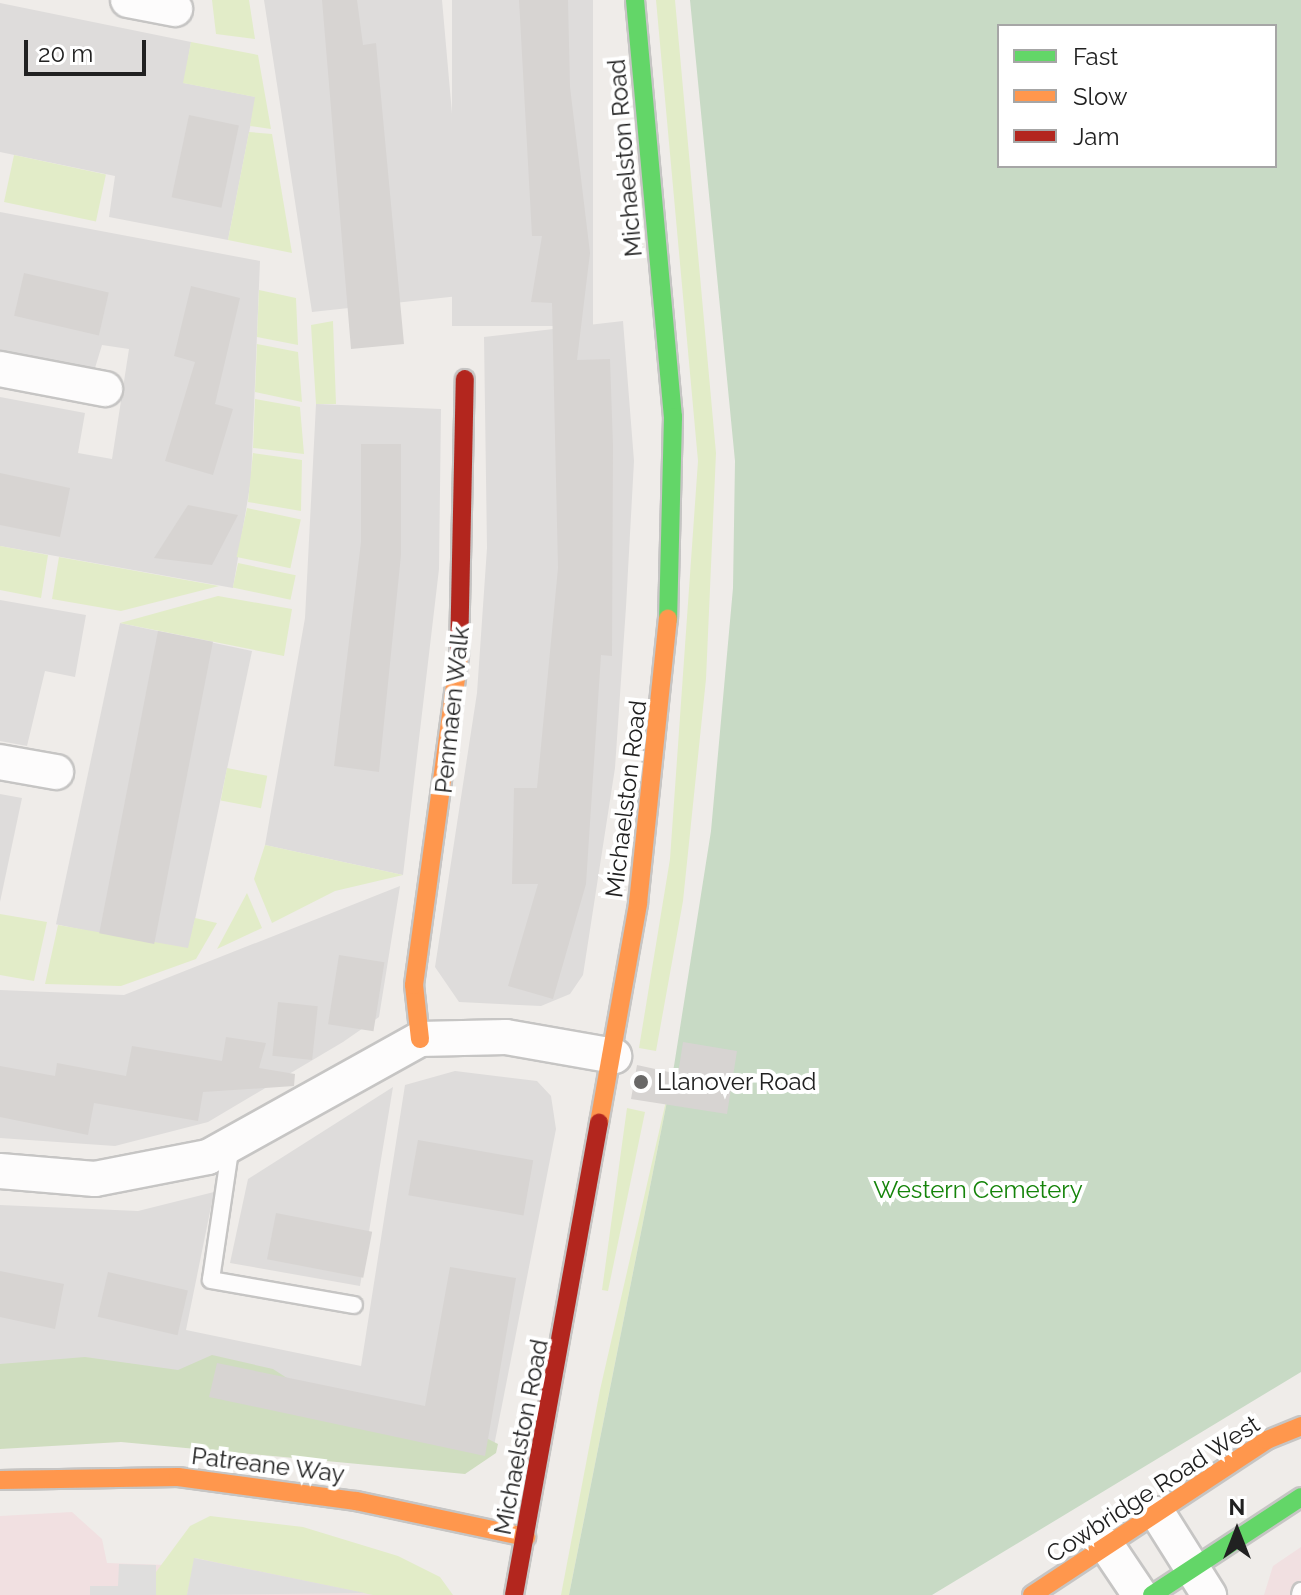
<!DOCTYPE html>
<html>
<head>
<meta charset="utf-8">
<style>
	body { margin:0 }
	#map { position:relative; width:1301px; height:1595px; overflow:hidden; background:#efece9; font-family:Raleway,sans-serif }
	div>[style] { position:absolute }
	.residential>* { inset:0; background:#dedcdb; transform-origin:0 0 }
	.commercial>* { inset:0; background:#f1e0e1 }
	.grass>* { inset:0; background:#e2ecc8; transform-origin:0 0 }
	.forest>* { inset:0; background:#cfddbf }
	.cemetery>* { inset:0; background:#c8dac5 }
	.parking>* { inset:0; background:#dfdedd }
	.building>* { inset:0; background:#d7d4d2; transform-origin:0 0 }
	.roads { filter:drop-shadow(2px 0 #c6c5c4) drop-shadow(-2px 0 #c6c5c4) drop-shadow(0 2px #c6c5c4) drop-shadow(0 -2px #c6c5c4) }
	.lane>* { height:16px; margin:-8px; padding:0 8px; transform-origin:8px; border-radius:8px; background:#fdfcfc }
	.street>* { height:34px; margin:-17px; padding:0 17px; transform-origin:17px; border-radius:17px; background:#fdfcfc }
	.fast>* { height:18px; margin:-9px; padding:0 9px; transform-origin:9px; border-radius:9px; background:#63d668 }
	.slow>* { height:18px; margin:-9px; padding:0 9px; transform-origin:9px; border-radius:9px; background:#ff974d }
	.jam>* { height:18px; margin:-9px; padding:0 9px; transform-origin:9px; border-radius:9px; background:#b3261e }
	.dots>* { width:22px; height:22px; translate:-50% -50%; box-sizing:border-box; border:4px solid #fff; border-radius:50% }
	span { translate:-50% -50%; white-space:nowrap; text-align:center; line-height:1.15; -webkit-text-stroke:8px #fff; paint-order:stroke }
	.street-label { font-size:24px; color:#212121 }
	.poi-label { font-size:24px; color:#212121 }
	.left { translate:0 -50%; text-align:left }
	.park-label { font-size:24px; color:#15840a }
	.legend { position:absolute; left:997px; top:24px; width:280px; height:144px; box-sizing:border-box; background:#fff; border:2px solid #a6a6a6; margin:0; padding:10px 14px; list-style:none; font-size:24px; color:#212121 }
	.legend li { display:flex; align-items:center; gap:16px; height:40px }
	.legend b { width:40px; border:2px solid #a6a6a6 }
	.north { position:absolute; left:1197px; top:1491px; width:80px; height:80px; -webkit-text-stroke:6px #fff; paint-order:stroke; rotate:0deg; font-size:22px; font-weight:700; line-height:32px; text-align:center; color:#212121 }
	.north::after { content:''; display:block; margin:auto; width:28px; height:36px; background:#212121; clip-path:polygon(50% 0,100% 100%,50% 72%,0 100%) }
	.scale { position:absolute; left:24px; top:40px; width:122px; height:36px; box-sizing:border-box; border:4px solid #212121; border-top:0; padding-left:10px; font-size:24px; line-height:28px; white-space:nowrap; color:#212121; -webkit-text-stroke:6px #fff; paint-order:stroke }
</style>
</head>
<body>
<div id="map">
	<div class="residential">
		<i style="clip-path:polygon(264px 0,442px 0,468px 295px,312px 312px)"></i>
		<i style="left:452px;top:0;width:141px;height:326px"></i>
		<i style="clip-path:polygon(0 3px,191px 42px,184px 83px,256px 97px,228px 240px,109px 217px,115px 176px,0 152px)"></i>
		<i style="clip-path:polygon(0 212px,260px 261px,251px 480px,233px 588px,0 546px,0 397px,85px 413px,78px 453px,112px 459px,129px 349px,102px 345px,95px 368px,0 351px)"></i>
		<i style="clip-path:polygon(623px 321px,634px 461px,626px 607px,615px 768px,583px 975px,570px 994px,541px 1006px,459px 1002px,435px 967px,477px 693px,487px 548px,484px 337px)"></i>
		<i style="clip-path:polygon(316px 404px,441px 409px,439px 569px,403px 875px,265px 845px,305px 618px)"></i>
		<i style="clip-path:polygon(0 600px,86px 615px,75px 677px,45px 671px,27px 746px,0 741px)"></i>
		<i style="left:120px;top:623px;width:135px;height:308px;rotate:12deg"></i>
		<i style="clip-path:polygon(0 794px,22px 798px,0 902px)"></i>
		<i style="clip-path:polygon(400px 886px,379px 1017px,343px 1042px,208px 1122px,115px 1146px,0 1138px,0 990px,124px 995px)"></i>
		<i style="clip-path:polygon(455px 1071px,537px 1081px,551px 1096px,556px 1129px,494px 1446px,0 1366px,0 1205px,138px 1211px,214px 1192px,186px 1330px,361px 1366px,405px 1085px)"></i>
		<i style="clip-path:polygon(393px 1087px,360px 1286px,230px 1263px,248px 1179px)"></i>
	</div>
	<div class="commercial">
		<i style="clip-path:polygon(72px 1512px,102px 1539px,107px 1563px,166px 1565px,170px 1554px,408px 1595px,0 1595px,0 1516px)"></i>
		<i style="clip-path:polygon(1301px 1547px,1301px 1595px,1264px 1595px,1273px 1566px)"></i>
	</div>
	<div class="grass">
		<i style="clip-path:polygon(212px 0,249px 0,255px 39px,216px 34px)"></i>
		<i style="clip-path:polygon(656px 0,675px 0,716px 453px,706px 679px,683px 901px,656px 1051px,639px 1048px,670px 859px,698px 461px)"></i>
		<i style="clip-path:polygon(191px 42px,258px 55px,271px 129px,250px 126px,255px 97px,183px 83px)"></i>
		<i style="clip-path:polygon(249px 132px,272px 134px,292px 253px,228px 240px)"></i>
		<i style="left:14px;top:155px;width:94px;height:48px;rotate:12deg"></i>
		<i style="clip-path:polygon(259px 290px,296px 298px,298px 345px,257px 337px)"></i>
		<i style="clip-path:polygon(333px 321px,336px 404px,316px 404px,311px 325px)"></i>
		<i style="clip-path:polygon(257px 344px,298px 352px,302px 402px,255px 392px)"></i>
		<i style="clip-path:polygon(255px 399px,300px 407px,304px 454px,253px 448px)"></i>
		<i style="clip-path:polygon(253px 453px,302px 460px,301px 511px,248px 502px)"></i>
		<i style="left:247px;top:508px;width:55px;height:50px;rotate:12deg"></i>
		<i style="clip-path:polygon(0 546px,48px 555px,41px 598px,0 590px)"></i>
		<i style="clip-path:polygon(59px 557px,219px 586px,121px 611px,52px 599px)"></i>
		<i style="left:238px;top:563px;width:59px;height:25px;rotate:12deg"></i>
		<i style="clip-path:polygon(218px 596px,292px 609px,284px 656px,120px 623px)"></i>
		<i style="left:227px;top:768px;width:41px;height:33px;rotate:11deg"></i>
		<i style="clip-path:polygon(265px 845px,403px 875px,335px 891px,272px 923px,254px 879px)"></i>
		<i style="clip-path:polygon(247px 893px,262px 928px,217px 949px)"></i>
		<i style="clip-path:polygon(0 914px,47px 922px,34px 981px,0 975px)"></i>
		<i style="clip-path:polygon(195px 918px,217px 923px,196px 959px,121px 986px,45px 984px,58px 925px,188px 948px)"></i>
		<i style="clip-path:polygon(674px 1066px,569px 1595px,561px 1595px,600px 1390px)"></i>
		<i style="clip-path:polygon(627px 1108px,645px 1112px,608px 1291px,602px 1290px)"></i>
		<i style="clip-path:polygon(210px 1516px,303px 1527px,398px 1556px,440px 1577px,453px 1595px,373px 1595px,195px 1558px,187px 1595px,156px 1595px,156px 1572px,190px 1526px)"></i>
	</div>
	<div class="forest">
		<i style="clip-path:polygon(212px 1355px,273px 1369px,324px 1402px,476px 1433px,498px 1444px,496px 1453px,465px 1474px,121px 1442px,0 1449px,0 1364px,85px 1357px,178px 1370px)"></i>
	</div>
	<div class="cemetery">
		<i style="clip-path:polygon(evenodd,690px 0,1301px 0,1301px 1372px,932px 1595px,569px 1595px,674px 1066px,711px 831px,733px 588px,735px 461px,690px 0,999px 26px,1275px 26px,1275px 166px,999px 166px,999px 26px)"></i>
	</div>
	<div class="parking">
		<i style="clip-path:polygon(194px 1558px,365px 1593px,187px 1595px)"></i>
		<i style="clip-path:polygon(119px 1564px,156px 1565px,156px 1595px,90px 1595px,90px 1586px,118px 1586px)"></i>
	</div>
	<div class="building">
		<i style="clip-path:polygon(322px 0,357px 0,363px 45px,376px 43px,404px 344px,351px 349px)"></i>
		<i style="clip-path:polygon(519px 0,568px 0,570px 87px,590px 253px,577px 360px,610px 359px,613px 446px,612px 656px,601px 655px,586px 884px,553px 999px,508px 986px,538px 884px,512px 884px,514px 788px,537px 788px,558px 568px,552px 303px,531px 302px,542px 236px,532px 236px)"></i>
		<i style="left:189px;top:115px;width:51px;height:84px;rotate:12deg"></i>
		<i style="left:24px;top:273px;width:87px;height:44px;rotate:13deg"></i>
		<i style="clip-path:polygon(191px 286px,240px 298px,215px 404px,233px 409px,213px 475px,165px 461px,195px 362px,174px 356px)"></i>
		<i style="clip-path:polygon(361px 444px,401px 444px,401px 555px,379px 772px,334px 766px,361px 542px)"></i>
		<i style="clip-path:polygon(0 473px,70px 488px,60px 537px,0 525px)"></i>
		<i style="clip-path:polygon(188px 505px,238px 515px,212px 565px,154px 558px)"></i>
		<i style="left:158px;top:631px;width:56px;height:308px;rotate:11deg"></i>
		<i style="left:339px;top:955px;width:46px;height:70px;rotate:9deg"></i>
		<i style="left:278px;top:1002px;width:40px;height:54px;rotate:6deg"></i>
		<i style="clip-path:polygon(226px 1037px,266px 1043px,259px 1068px,295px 1074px,294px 1086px,203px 1092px,198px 1121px,94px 1103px,88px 1135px,0 1117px,0 1066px,55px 1076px,57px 1063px,126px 1076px,132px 1046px,222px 1061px)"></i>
		<i style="clip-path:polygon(683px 1042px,737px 1051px,727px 1114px,631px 1099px,637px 1065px,678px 1074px)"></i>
		<i style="left:418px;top:1140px;width:117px;height:56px;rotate:10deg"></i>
		<i style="left:276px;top:1213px;width:98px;height:47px;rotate:11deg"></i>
		<i style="clip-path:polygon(450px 1267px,516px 1278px,485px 1456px,209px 1397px,217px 1363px,425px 1406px)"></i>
		<i style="clip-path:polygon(0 1271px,64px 1284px,55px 1329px,0 1317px)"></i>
		<i style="left:108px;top:1272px;width:82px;height:46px;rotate:13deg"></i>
	</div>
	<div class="roads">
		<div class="lane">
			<i style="left:231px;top:1144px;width:137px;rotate:98.4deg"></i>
			<i style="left:211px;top:1280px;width:145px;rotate:9.9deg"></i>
			<i style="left:1300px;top:1595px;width:4px;rotate:-76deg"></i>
		</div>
		<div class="street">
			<i style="left:128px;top:0;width:48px;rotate:10.8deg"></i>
			<i style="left:0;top:369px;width:107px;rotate:10.8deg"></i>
			<i style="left:0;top:762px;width:57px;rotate:10.1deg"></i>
			<i style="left:0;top:1171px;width:95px;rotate:4.8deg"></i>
			<i style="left:95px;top:1179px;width:115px;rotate:-11deg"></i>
			<i style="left:208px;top:1157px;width:243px;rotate:-29.1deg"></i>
			<i style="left:420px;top:1039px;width:86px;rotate:-1.3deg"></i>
			<i style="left:506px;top:1037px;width:110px;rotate:10deg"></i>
			<i style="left:1158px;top:1514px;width:96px;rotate:57.8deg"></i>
			<i style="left:1107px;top:1546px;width:59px;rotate:56deg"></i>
		</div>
		<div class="fast">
			<i style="left:635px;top:0;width:419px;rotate:84.8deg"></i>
			<i style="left:673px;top:417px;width:202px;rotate:91.4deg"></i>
			<i style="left:1152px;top:1595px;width:178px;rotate:-33.3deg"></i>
		</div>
		<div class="slow">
			<i style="left:420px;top:1039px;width:54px;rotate:-96.3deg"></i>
			<i style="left:414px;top:985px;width:333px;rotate:-82.2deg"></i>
			<i style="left:599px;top:1123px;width:223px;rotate:-79.9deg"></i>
			<i style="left:638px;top:903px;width:286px;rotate:-84deg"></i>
			<i style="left:0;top:1480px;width:178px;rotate:-1deg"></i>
			<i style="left:178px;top:1477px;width:180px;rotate:7.7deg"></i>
			<i style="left:356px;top:1501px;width:174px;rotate:12deg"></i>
			<i style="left:1032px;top:1595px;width:282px;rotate:-33.4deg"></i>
			<i style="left:1267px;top:1440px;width:37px;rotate:-22deg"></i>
		</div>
		<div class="jam">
			<i style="left:459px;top:655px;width:276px;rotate:-88.8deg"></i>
			<i style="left:514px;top:1595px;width:480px;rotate:-79.8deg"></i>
		</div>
	</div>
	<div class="dots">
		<i style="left:641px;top:1082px;background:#696867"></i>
	</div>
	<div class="street-label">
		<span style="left:625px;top:158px;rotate:-95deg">Michaelston Road</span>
		<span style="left:452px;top:710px;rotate:-84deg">Penmaen Walk</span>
		<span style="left:626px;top:799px;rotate:-83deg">Michaelston Road</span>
		<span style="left:521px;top:1437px;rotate:-79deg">Michaelston Road</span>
		<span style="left:268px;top:1465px;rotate:7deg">Patreane Way</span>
		<span style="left:1153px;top:1489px;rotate:-33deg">Cowbridge Road West</span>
	</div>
	<div class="poi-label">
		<span class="left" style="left:657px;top:1082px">Llanover Road</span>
	</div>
	<div class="park-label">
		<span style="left:978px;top:1190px">Western Cemetery</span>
	</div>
	<ul class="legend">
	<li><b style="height:10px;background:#63d668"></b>Fast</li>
	<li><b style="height:10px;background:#ff974d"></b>Slow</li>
	<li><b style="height:10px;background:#b3261e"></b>Jam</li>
	</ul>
	<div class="north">N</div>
	<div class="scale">20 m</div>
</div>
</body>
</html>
